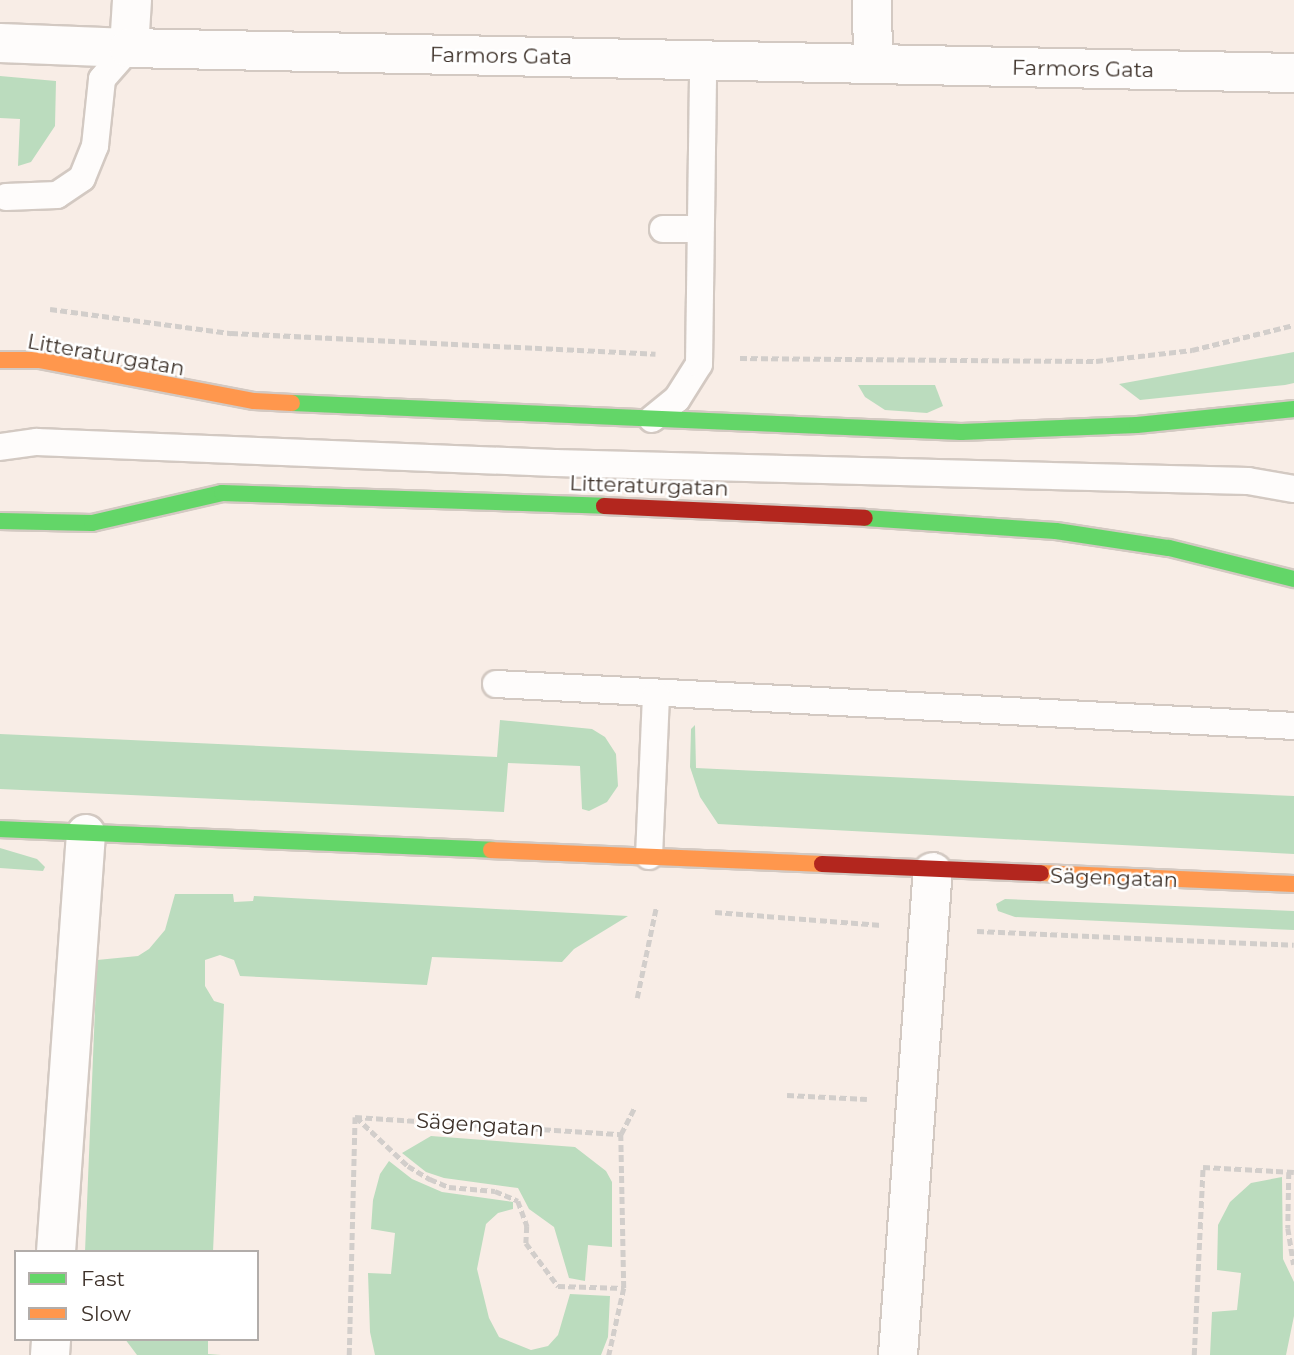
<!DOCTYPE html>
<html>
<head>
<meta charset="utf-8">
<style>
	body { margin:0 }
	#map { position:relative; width:1294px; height:1355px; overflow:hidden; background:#f8ede6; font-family:Montserrat,sans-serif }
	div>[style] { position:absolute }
	.green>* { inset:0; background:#bbdcbe }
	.path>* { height:4.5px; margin-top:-2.25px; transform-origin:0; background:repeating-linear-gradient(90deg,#d2cecb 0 7px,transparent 0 10.5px) }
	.roads { filter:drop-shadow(2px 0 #d3c9c2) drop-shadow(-2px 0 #d3c9c2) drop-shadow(0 2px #d3c9c2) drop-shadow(0 -2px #d3c9c2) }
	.lane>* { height:26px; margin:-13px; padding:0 13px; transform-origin:13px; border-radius:13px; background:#fefcfb }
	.street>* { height:38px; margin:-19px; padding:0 19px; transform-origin:19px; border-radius:19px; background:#fefcfb }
	.fast>* { height:16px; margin:-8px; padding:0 8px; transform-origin:8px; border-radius:8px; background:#63d668 }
	.slow>* { height:16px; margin:-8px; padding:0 8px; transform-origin:8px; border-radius:8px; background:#ff974d }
	.jam>* { height:16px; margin:-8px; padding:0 8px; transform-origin:8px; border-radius:8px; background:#b3261e }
	span { translate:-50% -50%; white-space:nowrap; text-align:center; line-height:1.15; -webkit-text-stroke:5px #fff; paint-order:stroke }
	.street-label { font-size:21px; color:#3e322a }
	.legend { position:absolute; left:14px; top:1250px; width:245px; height:91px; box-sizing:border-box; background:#fff; border:2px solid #b2adaa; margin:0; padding:9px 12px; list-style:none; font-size:21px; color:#3e322a }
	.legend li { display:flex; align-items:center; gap:14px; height:35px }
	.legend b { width:35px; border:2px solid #b2adaa }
</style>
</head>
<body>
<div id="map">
	<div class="green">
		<i style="clip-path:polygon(0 76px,56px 81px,55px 126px,31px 162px,18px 166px,20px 119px,0 118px)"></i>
		<i style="clip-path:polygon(1294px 352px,1294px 383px,1285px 385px,1140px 400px,1119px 384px)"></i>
		<i style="clip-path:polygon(858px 385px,935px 385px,943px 406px,927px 413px,885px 410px,865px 397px)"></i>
		<i style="clip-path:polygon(500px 720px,592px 729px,605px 737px,616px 754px,618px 786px,607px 802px,589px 811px,582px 809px,580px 766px,508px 763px,504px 812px,0 789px,0 734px,497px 757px)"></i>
		<i style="clip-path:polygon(695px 725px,696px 768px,1294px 796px,1294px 854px,718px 824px,700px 797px,690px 767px,691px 729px)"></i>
		<i style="clip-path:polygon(0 848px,37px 859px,45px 867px,43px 871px,0 868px)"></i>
		<i style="clip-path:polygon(175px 894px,233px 894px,234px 902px,253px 901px,254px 896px,628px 916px,574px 949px,562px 962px,432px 957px,427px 985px,240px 976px,234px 960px,220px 955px,205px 960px,205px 986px,214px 1001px,224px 1004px,213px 1252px,85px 1252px,97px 960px,138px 956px,149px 949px,165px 930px)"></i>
		<i style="clip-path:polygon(1005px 899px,1294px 911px,1294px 930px,1015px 917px,998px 911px,996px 904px)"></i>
		<i style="clip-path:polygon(431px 1136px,575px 1147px,606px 1171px,612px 1182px,612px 1247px,588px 1245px,585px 1281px,569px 1278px,554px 1227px,529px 1209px,518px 1188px,444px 1178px,426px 1172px,402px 1153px)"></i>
		<i style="clip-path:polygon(389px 1161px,412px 1179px,442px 1192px,513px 1202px,513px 1209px,498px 1213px,486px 1224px,477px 1269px,489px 1318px,499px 1337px,531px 1350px,548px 1346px,558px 1335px,570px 1294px,610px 1296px,608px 1337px,601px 1355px,375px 1355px,370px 1332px,368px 1273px,391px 1274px,395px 1233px,371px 1229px,373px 1200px,380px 1174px)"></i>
		<i style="clip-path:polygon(1282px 1177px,1283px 1259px,1294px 1282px,1294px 1316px,1286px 1355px,1210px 1355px,1212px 1312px,1237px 1310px,1241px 1273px,1217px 1270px,1218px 1225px,1230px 1202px,1251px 1183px)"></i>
		<i style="clip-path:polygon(125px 1339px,208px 1339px,208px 1354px,221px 1355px,137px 1355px)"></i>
	</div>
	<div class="path">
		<i style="left:50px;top:309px;width:183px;rotate:7.6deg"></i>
		<i style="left:231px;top:333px;width:425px;rotate:2.8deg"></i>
		<i style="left:740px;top:358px;width:356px;rotate:0.5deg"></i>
		<i style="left:1096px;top:361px;width:97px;rotate:-6.5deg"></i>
		<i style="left:1192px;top:350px;width:105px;rotate:-13.8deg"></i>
		<i style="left:715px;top:912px;width:167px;rotate:4.5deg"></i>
		<i style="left:977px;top:931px;width:317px;rotate:2.5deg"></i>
		<i style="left:637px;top:998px;width:92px;rotate:-78.1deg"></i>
		<i style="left:787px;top:1095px;width:80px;rotate:2.9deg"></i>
		<i style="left:356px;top:1117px;width:71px;rotate:43.3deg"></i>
		<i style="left:408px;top:1166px;width:26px;rotate:31deg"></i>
		<i style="left:430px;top:1179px;width:21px;rotate:23deg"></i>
		<i style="left:449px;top:1187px;width:46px;rotate:5deg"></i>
		<i style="left:495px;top:1191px;width:25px;rotate:23deg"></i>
		<i style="left:518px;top:1201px;width:27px;rotate:70deg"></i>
		<i style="left:527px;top:1226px;width:17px;rotate:93deg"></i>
		<i style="left:526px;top:1243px;width:54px;rotate:53.3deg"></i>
		<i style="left:558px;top:1286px;width:66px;rotate:1.7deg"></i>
		<i style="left:621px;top:1134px;width:29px;rotate:-63deg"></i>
		<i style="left:1289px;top:1172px;width:56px;rotate:91deg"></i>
		<i style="left:1288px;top:1228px;width:37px;rotate:81deg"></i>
		<i style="left:349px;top:1355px;width:238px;rotate:-88.6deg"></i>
		<i style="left:355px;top:1117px;width:267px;rotate:3.7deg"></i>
		<i style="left:621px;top:1134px;width:154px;rotate:88.9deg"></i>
		<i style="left:624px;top:1288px;width:69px;rotate:102.6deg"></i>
		<i style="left:1194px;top:1355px;width:188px;rotate:-87.3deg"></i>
		<i style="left:1203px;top:1167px;width:91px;rotate:3.1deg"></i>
	</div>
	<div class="roads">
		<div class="lane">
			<i style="left:6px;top:197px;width:51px;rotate:-2.2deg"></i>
			<i style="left:57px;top:195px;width:30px;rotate:-34deg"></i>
			<i style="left:82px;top:178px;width:35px;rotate:-68deg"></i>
			<i style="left:95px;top:146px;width:67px;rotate:-84deg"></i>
			<i style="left:102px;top:79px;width:41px;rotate:-48.9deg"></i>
			<i style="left:663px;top:229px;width:37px"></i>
			<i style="left:652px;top:419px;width:32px;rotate:-39deg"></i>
			<i style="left:677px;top:399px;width:41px;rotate:-57.8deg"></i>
			<i style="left:699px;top:364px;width:304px;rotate:-89.2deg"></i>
			<i style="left:0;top:447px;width:37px;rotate:-8deg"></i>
			<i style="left:37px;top:442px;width:518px;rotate:2.32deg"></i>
			<i style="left:555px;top:463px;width:693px;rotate:1.49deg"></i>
			<i style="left:1248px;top:481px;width:47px;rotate:9.9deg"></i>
			<i style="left:496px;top:684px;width:799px;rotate:3.01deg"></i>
			<i style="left:649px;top:856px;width:161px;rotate:-87.5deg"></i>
		</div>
		<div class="street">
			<i style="left:872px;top:0;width:64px;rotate:89.1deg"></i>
			<i style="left:0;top:43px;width:129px;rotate:2.2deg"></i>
			<i style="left:129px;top:48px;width:48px;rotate:-86.4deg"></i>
			<i style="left:129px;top:48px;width:1165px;rotate:1.23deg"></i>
			<i style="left:56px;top:1252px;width:419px;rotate:-85.9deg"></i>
			<i style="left:50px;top:1355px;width:16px;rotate:-86deg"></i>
			<i style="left:898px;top:1355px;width:484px;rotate:-85.9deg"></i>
		</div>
		<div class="fast">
			<i style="left:292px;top:403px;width:670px;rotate:2.48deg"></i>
			<i style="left:961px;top:432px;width:176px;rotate:-2.3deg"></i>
			<i style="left:1137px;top:425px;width:158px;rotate:-5.8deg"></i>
			<i style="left:865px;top:518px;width:191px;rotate:3.9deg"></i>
			<i style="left:1056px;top:531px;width:114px;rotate:8.6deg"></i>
			<i style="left:1169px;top:548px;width:129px;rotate:13.9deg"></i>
			<i style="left:0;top:521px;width:92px;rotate:1.2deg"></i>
			<i style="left:92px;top:523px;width:133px;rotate:-13deg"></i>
			<i style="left:222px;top:493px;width:382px;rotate:1.9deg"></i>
			<i style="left:0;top:829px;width:491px;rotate:2.4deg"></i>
		</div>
		<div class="slow">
			<i style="left:0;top:360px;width:39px"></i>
			<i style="left:39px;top:360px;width:219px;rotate:10.8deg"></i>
			<i style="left:254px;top:401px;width:38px;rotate:3deg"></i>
			<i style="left:491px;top:850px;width:331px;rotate:2.4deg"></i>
			<i style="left:1041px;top:873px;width:253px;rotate:2.5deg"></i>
		</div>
		<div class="jam">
			<i style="left:604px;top:506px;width:261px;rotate:2.6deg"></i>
			<i style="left:822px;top:864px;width:219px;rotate:2.4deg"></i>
		</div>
	</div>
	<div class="street-label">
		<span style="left:501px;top:56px;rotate:1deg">Farmors Gata</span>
		<span style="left:1083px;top:69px;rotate:1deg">Farmors Gata</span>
		<span style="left:106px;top:355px;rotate:10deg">Litteraturgatan</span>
		<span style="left:649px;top:486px;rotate:2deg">Litteraturgatan</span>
		<span style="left:1114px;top:878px;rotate:2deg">Sägengatan</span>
		<span style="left:480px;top:1125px;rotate:4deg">Sägengatan</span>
	</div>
	<ul class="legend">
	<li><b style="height:9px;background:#63d668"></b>Fast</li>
	<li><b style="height:9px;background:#ff974d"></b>Slow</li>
	</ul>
</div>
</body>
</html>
